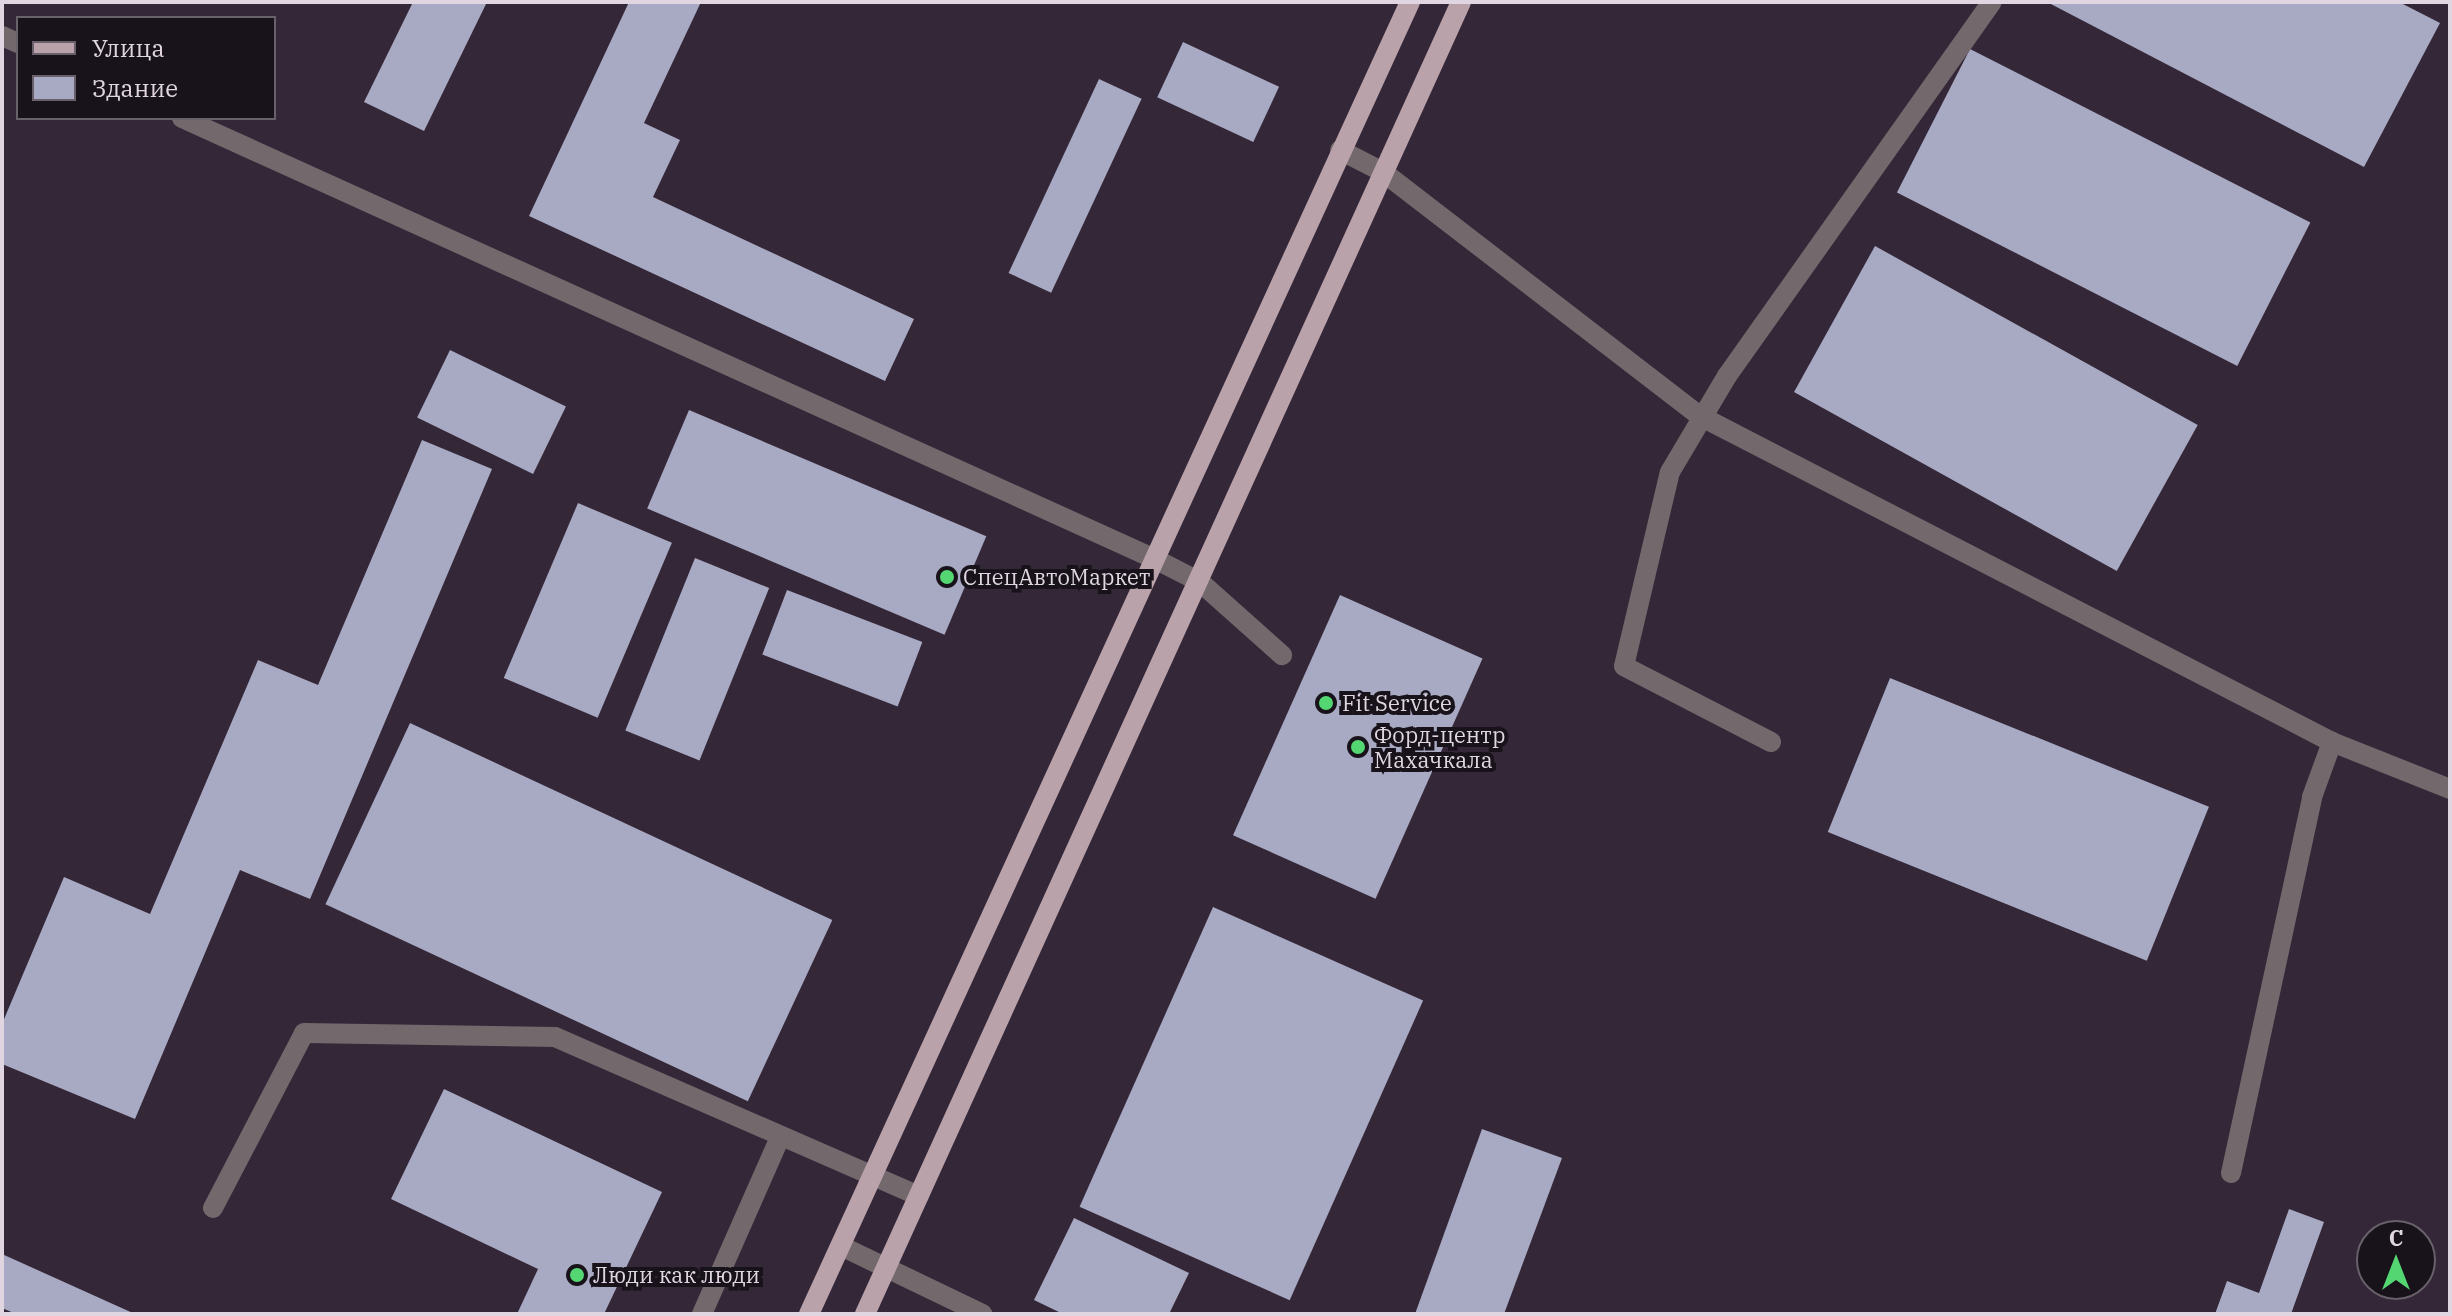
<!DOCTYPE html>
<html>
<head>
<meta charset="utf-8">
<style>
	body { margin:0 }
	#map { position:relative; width:2452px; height:1316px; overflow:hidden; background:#342738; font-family:"IBM Plex Serif",serif }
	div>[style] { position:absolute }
	.building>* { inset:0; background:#a8a9c2; transform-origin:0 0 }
	.minor>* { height:20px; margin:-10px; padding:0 10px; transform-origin:10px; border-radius:10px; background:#73686c }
	.major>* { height:20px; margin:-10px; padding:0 10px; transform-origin:10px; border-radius:10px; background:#baa2ab }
	.dots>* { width:22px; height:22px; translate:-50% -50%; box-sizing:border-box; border:4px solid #18121a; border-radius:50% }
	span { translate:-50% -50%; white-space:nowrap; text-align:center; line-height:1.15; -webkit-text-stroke:8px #18121a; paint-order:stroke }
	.poi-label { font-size:22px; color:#dfd6e1 }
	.left { translate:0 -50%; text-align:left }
	.frame { position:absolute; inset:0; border:4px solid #dfd6e1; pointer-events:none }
	.legend { position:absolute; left:16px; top:16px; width:260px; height:104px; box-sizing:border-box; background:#18121a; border:2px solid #68606a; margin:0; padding:10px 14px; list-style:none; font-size:24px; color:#dfd6e1 }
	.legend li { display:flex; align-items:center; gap:16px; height:40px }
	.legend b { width:40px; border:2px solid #68606a }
	.north { position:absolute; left:2356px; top:1220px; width:80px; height:80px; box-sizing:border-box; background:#18121a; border:2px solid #68606a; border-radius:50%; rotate:0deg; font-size:22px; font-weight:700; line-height:32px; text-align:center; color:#dfd6e1 }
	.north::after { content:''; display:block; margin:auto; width:28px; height:36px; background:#54d672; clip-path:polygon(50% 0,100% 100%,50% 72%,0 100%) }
</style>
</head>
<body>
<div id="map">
	<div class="building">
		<i style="clip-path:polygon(413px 2px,487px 2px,424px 131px,364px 102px)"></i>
		<i style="clip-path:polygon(629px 2px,701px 2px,644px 123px,680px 140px,653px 197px,914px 319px,885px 381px,529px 216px)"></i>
		<i style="clip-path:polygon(2047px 2px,2399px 2px,2440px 23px,2364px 167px)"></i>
		<i style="left:1183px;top:42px;width:106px;height:61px;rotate:25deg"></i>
		<i style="left:1970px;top:49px;width:382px;height:161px;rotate:27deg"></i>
		<i style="left:1099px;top:79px;width:47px;height:214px;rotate:25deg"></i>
		<i style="left:1875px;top:246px;width:369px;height:167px;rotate:29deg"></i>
		<i style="left:450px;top:350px;width:129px;height:75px;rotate:26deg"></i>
		<i style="left:689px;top:410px;width:323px;height:107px;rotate:23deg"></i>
		<i style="clip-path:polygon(422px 440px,492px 469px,310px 899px,240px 870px,135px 1119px,2px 1064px,2px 1024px,64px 877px,150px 914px,258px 660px,318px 685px)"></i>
		<i style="left:578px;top:503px;width:102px;height:190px;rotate:23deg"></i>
		<i style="left:695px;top:558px;width:80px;height:186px;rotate:22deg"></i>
		<i style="left:787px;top:590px;width:145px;height:69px;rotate:21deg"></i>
		<i style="left:1340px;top:595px;width:156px;height:263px;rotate:24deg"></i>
		<i style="left:1890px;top:678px;width:344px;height:166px;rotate:22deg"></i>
		<i style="left:410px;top:723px;width:466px;height:200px;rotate:25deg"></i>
		<i style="left:1213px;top:907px;width:230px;height:328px;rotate:24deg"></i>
		<i style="clip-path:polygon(444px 1089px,662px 1192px,604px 1314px,517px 1314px,538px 1269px,391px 1199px)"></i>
		<i style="clip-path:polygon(1482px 1129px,1562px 1158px,1504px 1314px,1415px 1314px)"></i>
		<i style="clip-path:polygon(2289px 1209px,2324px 1222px,2291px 1314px,2215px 1314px,2227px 1281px,2259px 1293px)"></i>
		<i style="clip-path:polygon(1074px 1218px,1189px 1273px,1169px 1314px,1063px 1314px,1034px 1300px)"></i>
		<i style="clip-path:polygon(2px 1254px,135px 1314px,16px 1314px,2px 1308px)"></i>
	</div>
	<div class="minor">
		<i style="left:2px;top:36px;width:17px;rotate:24deg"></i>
		<i style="left:182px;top:118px;width:1066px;rotate:24.38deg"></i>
		<i style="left:1153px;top:558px;width:53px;rotate:27.1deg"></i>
		<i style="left:1200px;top:582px;width:110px;rotate:41.7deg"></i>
		<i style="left:1340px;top:150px;width:48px;rotate:27.1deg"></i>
		<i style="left:1383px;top:172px;width:400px;rotate:37.6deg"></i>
		<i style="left:1700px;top:416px;width:711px;rotate:27.29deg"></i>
		<i style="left:2332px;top:742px;width:127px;rotate:21.7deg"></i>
		<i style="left:1771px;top:742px;width:165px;rotate:-152.7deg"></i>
		<i style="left:1624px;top:666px;width:199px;rotate:-76.7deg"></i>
		<i style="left:1670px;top:472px;width:112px;rotate:-59.3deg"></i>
		<i style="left:1727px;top:376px;width:458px;rotate:-54.7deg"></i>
		<i style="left:2231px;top:1173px;width:385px;rotate:-77.8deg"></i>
		<i style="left:2312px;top:797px;width:59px;rotate:-70deg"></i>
		<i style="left:213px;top:1208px;width:197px;rotate:-62.5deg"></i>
		<i style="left:304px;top:1033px;width:251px;rotate:0.9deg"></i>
		<i style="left:555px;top:1037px;width:397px;rotate:23.6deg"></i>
		<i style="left:841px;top:1246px;width:157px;rotate:25.7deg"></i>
		<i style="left:702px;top:1314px;width:193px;rotate:-66.2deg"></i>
	</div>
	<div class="major">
		<i style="left:809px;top:1314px;width:1443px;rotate:-65.39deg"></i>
		<i style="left:865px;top:1314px;width:1441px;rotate:-65.57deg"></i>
	</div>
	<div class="dots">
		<i style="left:947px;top:577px;background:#54d672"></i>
		<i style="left:1326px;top:703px;background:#54d672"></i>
		<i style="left:1358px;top:747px;background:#54d672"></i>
		<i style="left:577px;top:1275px;background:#54d672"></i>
	</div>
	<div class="poi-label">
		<span class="left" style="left:963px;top:577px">СпецАвтоМаркет</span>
		<span class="left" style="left:1342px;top:703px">Fit Service</span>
		<span class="left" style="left:1374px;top:747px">Форд-центр<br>Махачкала</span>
		<span class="left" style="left:593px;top:1275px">Люди как люди</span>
	</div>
	<div class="frame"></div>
	<ul class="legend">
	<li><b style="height:10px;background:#baa2ab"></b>Улица</li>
	<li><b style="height:22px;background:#a8a9c2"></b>Здание</li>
	</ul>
	<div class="north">С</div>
</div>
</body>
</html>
